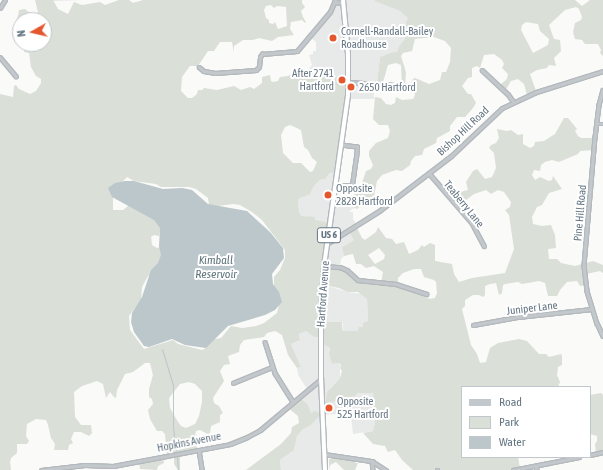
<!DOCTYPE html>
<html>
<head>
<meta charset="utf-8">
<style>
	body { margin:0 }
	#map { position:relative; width:603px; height:470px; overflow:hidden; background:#fafaf8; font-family:"Asap Condensed",sans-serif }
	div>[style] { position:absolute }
	.built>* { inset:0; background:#e8e9e9 }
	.green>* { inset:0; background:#dadfd7 }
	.water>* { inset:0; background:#bbc7cb }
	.stream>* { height:1px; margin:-0.5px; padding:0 0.5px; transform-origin:0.5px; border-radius:0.5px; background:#bbc7cb }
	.roads { filter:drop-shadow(1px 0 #b4b9bd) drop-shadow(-1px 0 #b4b9bd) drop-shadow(0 1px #b4b9bd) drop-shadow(0 -1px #b4b9bd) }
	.minor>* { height:2.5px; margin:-1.25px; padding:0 1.25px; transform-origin:1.25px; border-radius:1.25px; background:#c3c8cc }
	.tertiary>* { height:3px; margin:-1.5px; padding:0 1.5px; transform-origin:1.5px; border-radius:1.5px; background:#c3c8cc }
	.trunk>* { height:4px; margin:-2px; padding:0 2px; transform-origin:2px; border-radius:2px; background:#fff }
	.dots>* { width:11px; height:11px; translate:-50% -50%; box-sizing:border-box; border:2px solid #fff; border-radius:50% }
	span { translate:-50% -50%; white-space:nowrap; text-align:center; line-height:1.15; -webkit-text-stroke:4px #fff; paint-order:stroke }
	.shield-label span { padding:1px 3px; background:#fff; border:1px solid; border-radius:3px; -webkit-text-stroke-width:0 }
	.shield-label { font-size:10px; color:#657683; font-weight:700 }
	.poi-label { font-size:11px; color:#657683 }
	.left { translate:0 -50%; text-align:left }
	.right { translate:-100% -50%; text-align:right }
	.street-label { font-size:11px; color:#657683 }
	.water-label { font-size:12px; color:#60757c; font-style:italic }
	.legend { position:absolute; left:461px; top:386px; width:130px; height:72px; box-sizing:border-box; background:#fff; border:1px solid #c1c8cd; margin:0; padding:5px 7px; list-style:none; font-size:12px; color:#657683 }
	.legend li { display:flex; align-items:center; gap:8px; height:20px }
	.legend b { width:20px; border:1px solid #c1c8cd }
	.north { position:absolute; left:12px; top:12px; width:40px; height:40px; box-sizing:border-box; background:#fff; border:1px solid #c1c8cd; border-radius:50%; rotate:262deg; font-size:11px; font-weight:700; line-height:16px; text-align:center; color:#657683 }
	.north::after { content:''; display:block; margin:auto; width:14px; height:18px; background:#e4572e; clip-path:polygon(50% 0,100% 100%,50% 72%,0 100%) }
</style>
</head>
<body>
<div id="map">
	<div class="built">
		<i style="clip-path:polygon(336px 0,375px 0,400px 11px,409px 18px,405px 25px,405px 39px,399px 46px,397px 53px,390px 53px,380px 57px,377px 83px,374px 84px,374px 99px,347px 99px,348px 77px,318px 77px,311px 78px,307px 71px,312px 65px,309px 55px,313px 54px,313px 51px,316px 51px,316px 42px,310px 37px,327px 18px)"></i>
		<i style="clip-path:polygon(330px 173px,337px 173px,333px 200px,353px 199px,355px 206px,355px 208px,352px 209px,349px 212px,353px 212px,353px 219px,357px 225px,353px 236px,354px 240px,343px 246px,344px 256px,341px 259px,340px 267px,325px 266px,315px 218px,300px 216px,299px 212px,298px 200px,303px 195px,310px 194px,314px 186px,320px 180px,325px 179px)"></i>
		<i style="clip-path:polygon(322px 287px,332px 287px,347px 292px,362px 294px,367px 299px,368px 321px,358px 332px,342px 331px,343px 323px,320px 322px)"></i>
		<i style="clip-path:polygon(306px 331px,314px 336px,320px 337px,324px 345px,329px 347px,332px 364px,340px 363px,340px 378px,330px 388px,329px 403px,335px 400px,354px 396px,358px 393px,373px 393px,375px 422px,373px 431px,353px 434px,351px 415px,348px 413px,324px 415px,326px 470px,281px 470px,280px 460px,294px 450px,297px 436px,302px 430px,311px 425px,320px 414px,311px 413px,307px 405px,299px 397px,307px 389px,298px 375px,297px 368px,301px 367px,291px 344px,300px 340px,299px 334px)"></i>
	</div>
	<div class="green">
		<i style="clip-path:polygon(evenodd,35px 0,53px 0,58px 9px,68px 14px,74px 2px,82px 5px,100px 2px,105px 5px,119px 0,129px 0,133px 3px,143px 0,302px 0,302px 3px,305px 7px,301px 11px,303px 17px,306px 22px,305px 23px,302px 20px,291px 22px,290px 29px,294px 35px,278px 37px,272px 41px,259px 38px,253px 40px,243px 40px,234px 46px,234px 53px,232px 42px,220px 42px,214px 51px,208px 51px,198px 66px,190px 66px,182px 77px,181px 91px,188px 98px,192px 98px,197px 94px,198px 90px,202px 90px,204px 88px,217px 90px,234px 86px,241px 90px,250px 87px,254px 89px,262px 83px,262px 77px,270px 75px,271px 81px,273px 82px,278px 81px,280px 77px,288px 76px,300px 69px,303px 72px,309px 72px,312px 78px,318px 77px,348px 77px,337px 173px,330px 173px,325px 179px,320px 180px,314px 186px,310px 194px,300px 198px,298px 200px,299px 212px,301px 216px,315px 217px,315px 220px,330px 223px,325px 265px,346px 270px,358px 280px,381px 283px,383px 272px,374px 266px,366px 268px,361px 264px,356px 264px,353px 254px,344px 256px,342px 247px,354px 240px,349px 231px,356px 226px,362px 238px,365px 240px,376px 232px,378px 227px,386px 238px,392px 239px,396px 244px,404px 242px,409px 254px,418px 250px,422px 245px,424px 247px,430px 243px,435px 245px,435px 261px,452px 264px,454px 274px,459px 282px,472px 278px,505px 273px,514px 249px,509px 215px,505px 210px,510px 207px,511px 202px,504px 192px,498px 190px,491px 194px,486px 190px,474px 194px,466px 200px,458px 199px,460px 192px,468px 190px,466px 182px,473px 171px,477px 169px,485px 179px,492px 177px,496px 168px,494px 153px,489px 148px,491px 145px,496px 143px,499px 138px,497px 129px,507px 131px,511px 130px,518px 135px,523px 134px,523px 144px,530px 148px,534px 146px,535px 142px,544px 141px,555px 134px,564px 118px,568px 118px,577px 129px,575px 131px,578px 136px,581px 138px,595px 138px,594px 150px,580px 151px,578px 154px,559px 162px,552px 160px,545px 162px,541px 165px,540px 171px,534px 170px,532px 175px,535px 180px,540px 177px,549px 181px,552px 180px,553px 176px,562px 189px,549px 193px,542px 205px,537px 207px,532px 217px,533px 224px,542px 226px,551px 225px,555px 235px,556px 248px,548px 249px,549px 259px,557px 259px,561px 263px,575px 266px,593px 261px,603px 265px,603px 273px,600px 271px,586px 274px,586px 285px,580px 286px,577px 281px,567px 282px,560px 290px,557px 296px,548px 296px,545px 283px,539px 281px,522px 284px,518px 282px,505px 284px,503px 285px,502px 293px,499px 295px,496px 283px,490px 284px,485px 286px,485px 295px,483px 297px,479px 295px,473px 295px,465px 300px,465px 306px,462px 309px,471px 345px,477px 354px,480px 363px,486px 362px,490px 348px,498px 343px,519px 339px,527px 341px,539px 354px,546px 354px,549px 357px,561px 354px,562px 356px,562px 365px,558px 367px,557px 375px,560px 382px,558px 387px,462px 387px,462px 457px,518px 457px,520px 468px,512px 470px,413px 470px,402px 460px,395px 450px,388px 452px,385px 446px,373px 444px,363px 433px,373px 431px,375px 422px,373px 393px,358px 393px,355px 396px,325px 404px,327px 392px,340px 378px,342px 371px,340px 368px,341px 366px,340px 363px,332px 364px,329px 354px,330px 350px,329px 347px,321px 344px,320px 337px,314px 337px,306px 331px,299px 334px,300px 340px,291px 344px,301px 367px,297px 368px,288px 355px,282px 335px,275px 331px,267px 333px,264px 337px,244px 340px,240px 345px,239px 352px,228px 356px,230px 364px,224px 365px,220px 371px,224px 381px,213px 398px,214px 403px,219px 406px,223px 413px,220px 415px,220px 422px,211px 426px,210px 433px,208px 434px,200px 430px,196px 431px,194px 442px,198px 449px,180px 453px,180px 470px,178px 470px,174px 464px,174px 454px,167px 455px,165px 434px,162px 431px,157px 431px,150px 419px,148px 410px,153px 404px,152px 399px,149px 397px,149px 389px,153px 375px,150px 363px,145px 363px,133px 372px,125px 374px,117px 390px,116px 398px,114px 397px,110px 392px,106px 398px,103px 384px,97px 381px,82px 386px,74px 392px,75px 417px,81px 425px,91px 425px,92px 433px,89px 436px,81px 432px,74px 432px,71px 439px,73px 443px,69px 445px,68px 450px,54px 450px,55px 444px,51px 438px,48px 425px,46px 420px,36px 419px,27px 424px,26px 436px,29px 441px,27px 444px,17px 444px,17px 453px,11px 458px,10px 462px,11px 470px,0 470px,0 94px,13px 97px,14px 86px,16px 85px,19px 89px,30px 94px,36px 91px,41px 83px,41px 79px,36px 76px,31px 67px,29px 53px,24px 52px,25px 49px,23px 44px,44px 44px,44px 20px,20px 20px,20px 43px,14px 25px,18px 16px,19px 10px,25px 9px,33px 16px,38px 12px,35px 0,271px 5px,274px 8px,277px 6px,286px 7px,287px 26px,278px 29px,275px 22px,273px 24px,269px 23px,269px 20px,266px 18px,264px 10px,266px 6px,271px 5px,35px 0,290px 125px,301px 130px,304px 147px,308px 150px,312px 158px,317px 162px,313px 171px,310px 172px,301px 163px,293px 163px,283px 153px,281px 135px,285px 127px,290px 125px,35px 0,127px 177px,134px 181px,156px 184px,161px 187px,189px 187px,196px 189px,208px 198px,209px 205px,218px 206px,233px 204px,240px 205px,252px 212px,262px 220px,285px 250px,285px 258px,280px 270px,274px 277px,274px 286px,280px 301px,277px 313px,264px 323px,256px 326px,242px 328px,231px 326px,221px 338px,210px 340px,206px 346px,206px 348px,202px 350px,178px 344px,173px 340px,144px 349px,130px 330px,129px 316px,141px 300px,142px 287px,148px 276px,151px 275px,165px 254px,164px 246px,157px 248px,152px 245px,151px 237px,154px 235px,159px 236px,162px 220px,140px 203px,128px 206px,123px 210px,113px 210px,113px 191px,127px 177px,35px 0,379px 248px,385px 255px,384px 259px,375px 264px,368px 255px,379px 248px,35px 0,414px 269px,421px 269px,424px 277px,434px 280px,436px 282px,437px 293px,435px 298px,429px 299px,426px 294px,398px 284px,398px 278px,403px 273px,414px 269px,35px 0,329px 286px,339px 288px,347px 292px,358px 292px,367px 299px,368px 321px,363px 323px,363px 327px,359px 327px,358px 331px,342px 331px,342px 322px,320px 322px,323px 288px,328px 288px,329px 286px,35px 0,189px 382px,195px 384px,202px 391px,202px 402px,199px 416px,195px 424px,186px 428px,181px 426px,178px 422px,170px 408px,169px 398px,180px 384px,189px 382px)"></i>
		<i style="clip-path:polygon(evenodd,375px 0,575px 0,582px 6px,590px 0,603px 0,603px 56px,600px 53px,601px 50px,598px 44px,585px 44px,582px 40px,575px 39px,573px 32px,575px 23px,581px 20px,582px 17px,579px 9px,576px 7px,565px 10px,549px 25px,554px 39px,560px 40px,561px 51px,554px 58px,556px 66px,549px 65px,547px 68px,537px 70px,530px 74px,536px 91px,527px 95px,524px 84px,518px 79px,511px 81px,505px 91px,499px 86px,507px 79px,508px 74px,502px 68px,504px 64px,502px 60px,494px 54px,484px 55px,480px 68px,477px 66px,472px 68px,472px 77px,468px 78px,462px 86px,468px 94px,471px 94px,476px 103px,473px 108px,465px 117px,457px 117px,450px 126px,450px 131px,437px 138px,436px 143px,424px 149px,422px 155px,415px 156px,411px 161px,410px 165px,402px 171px,396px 170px,382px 175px,377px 181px,374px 196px,357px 209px,355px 208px,353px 199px,356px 188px,362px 183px,366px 171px,371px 169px,373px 165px,369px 156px,369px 151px,376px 143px,388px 138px,390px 131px,388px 125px,379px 125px,373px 119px,375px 97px,381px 98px,386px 104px,391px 105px,395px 103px,396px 97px,402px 100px,413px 99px,415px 95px,413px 88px,410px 85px,413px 79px,415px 78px,429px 84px,440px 80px,442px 72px,446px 72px,450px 62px,451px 48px,445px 41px,434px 37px,415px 39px,412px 51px,403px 53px,401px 56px,406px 72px,405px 85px,402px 85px,401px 65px,396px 63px,388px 65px,383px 82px,377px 83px,380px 57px,390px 53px,397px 52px,399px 46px,405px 39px,405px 25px,408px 18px,400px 11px,375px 1px,375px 0,526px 22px,538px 24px,540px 31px,549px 39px,548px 45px,533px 53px,521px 30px,522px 25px,526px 22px)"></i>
		<i style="clip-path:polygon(601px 393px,603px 395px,603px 452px,596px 454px,595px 444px,597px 441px,597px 436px,590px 434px,590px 395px)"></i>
		<i style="clip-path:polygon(299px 397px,308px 405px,311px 413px,315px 411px,321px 414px,311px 425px,302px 430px,297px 436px,294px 450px,280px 460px,281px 470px,246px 470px,281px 444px,291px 433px,292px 427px,299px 423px,298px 416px,287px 407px)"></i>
		<i style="clip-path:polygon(163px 456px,164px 463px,158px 466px,157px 470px,140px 469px,139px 462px)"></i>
		<i style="clip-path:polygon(340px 458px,355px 461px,355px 463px,358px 463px,355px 470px,344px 470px,336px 462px,330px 465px,329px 470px,329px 459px)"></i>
	</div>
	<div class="water">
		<i style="clip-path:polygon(125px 181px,134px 181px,163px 189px,182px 188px,192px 190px,208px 204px,247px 211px,270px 232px,283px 248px,284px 258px,272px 274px,273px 284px,279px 292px,282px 302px,275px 310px,265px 315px,228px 326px,206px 348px,185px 345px,172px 339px,149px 347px,144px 346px,134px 332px,131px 322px,132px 313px,142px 297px,151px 270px,158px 263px,161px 255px,159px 246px,160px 228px,154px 220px,112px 197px,108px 188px,115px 183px)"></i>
	</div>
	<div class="stream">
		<i style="left:162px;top:349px;width:38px;rotate:73deg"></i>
		<i style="left:173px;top:385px;width:42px;rotate:90deg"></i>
		<i style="left:173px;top:427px;width:24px;rotate:83deg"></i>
		<i style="left:177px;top:456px;width:14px;rotate:86deg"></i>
	</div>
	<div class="roads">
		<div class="minor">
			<i style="left:334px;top:2px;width:9px;rotate:6deg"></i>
			<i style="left:0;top:8px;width:9px;rotate:-58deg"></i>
			<i style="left:0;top:57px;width:25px;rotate:50deg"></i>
			<i style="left:199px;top:67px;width:6px;rotate:39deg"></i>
			<i style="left:204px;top:71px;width:11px;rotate:10deg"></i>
			<i style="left:215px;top:73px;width:41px;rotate:-4.2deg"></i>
			<i style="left:256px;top:70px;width:4px;rotate:-45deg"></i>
			<i style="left:259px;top:67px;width:10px;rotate:-84deg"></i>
			<i style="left:260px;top:57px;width:4px;rotate:-56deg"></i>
			<i style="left:262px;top:54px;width:35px;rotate:-5deg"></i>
			<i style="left:297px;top:51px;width:51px;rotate:-49.8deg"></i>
			<i style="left:330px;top:12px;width:13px;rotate:-67deg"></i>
			<i style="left:482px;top:70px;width:35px;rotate:43deg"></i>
			<i style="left:508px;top:94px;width:9px;rotate:54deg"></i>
			<i style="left:348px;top:82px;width:62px;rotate:3.7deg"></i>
			<i style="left:603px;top:90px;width:16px;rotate:105deg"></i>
			<i style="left:599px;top:105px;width:32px;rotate:97deg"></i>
			<i style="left:595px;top:137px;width:129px;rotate:94.9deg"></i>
			<i style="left:584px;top:266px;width:25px;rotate:83deg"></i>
			<i style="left:587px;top:291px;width:34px;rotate:73deg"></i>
			<i style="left:597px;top:323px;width:14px;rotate:65deg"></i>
			<i style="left:597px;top:124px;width:6px"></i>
			<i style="left:429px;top:173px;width:66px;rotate:49.3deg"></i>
			<i style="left:472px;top:223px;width:26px;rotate:62deg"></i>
			<i style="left:336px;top:185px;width:16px"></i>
			<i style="left:352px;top:185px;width:27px;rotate:-82deg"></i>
			<i style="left:356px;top:158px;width:11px;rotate:-85deg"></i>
			<i style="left:357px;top:147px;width:16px;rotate:-173deg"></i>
			<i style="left:324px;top:266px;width:16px;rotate:4deg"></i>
			<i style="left:340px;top:267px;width:8px;rotate:23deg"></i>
			<i style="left:347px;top:270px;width:15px;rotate:42deg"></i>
			<i style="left:358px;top:280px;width:38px;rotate:6deg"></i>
			<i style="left:396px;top:284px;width:32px;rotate:18deg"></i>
			<i style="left:473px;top:325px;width:46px;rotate:-10.1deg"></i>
			<i style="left:518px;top:317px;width:74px;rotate:-6.2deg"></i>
			<i style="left:265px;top:342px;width:33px;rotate:72deg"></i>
			<i style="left:275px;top:373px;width:34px;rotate:58deg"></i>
			<i style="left:233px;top:383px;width:42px;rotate:-22.3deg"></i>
			<i style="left:199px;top:450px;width:20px;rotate:81deg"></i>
			<i style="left:324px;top:454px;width:49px;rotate:8.3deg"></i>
			<i style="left:372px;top:461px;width:17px;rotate:33deg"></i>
			<i style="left:590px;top:455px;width:13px;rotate:-13deg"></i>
			<i style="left:372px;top:461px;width:9px;rotate:84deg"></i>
			<i style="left:536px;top:466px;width:4px;rotate:76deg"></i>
			<i style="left:437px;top:470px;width:1px"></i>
			<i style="left:513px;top:470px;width:67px;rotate:-11.1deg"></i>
		</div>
		<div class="tertiary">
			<i style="left:328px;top:243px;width:60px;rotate:-32.1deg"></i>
			<i style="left:379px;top:211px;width:91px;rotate:-37.4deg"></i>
			<i style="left:451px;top:156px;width:70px;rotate:-43.3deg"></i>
			<i style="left:502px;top:108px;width:38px;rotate:-25deg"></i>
			<i style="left:536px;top:92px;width:70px;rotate:-17.4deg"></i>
			<i style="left:41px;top:470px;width:44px;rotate:-6.5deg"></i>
			<i style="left:85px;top:465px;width:28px;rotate:2deg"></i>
			<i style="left:113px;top:466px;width:119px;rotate:-10.6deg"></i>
			<i style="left:230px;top:444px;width:18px;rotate:-22deg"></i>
			<i style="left:247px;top:437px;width:15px;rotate:-28deg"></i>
			<i style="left:260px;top:430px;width:80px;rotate:-39.9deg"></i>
		</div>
		<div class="trunk">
			<i style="left:325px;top:470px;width:91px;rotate:-92.5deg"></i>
			<i style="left:321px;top:379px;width:70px;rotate:-90deg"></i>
			<i style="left:321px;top:309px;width:43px;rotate:-86deg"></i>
			<i style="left:324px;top:266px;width:173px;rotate:-82deg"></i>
			<i style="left:348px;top:95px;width:41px;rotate:-90deg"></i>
			<i style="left:348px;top:54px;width:54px;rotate:-95.3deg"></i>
		</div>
	</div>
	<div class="dots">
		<i style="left:333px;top:38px;background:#e4572e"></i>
		<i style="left:342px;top:80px;background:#e4572e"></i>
		<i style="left:351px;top:87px;background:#e4572e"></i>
		<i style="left:328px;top:195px;background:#e4572e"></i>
		<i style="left:329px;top:408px;background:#e4572e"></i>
	</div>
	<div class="shield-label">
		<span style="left:329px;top:235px">US 6</span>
	</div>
	<div class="poi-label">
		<span class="left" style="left:341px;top:38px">Cornell-Randall-Bailey<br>Roadhouse</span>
		<span class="right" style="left:334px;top:80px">After 2741<br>Hartford</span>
		<span class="left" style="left:359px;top:87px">2650 Hartford</span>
		<span class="left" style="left:336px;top:195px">Opposite<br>2828 Hartford</span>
		<span class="left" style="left:337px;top:408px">Opposite<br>525 Hartford</span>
	</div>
	<div class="street-label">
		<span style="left:463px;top:131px;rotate:-43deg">Bishop Hill Road</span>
		<span style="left:464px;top:204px;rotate:51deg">Teaberry Lane</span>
		<span style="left:580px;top:213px;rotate:-85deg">Pine Hill Road</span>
		<span style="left:323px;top:294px;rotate:-86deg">Hartford Avenue</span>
		<span style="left:532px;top:308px;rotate:-7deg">Juniper Lane</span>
		<span style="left:189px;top:442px;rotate:-11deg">Hopkins Avenue</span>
	</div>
	<div class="water-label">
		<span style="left:216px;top:268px">Kimball<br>Reservoir</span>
	</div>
	<ul class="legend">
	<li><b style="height:5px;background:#c3c8cc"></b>Road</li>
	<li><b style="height:11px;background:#dadfd7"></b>Park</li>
	<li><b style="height:11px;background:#bbc7cb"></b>Water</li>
	</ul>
	<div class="north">N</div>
</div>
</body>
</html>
